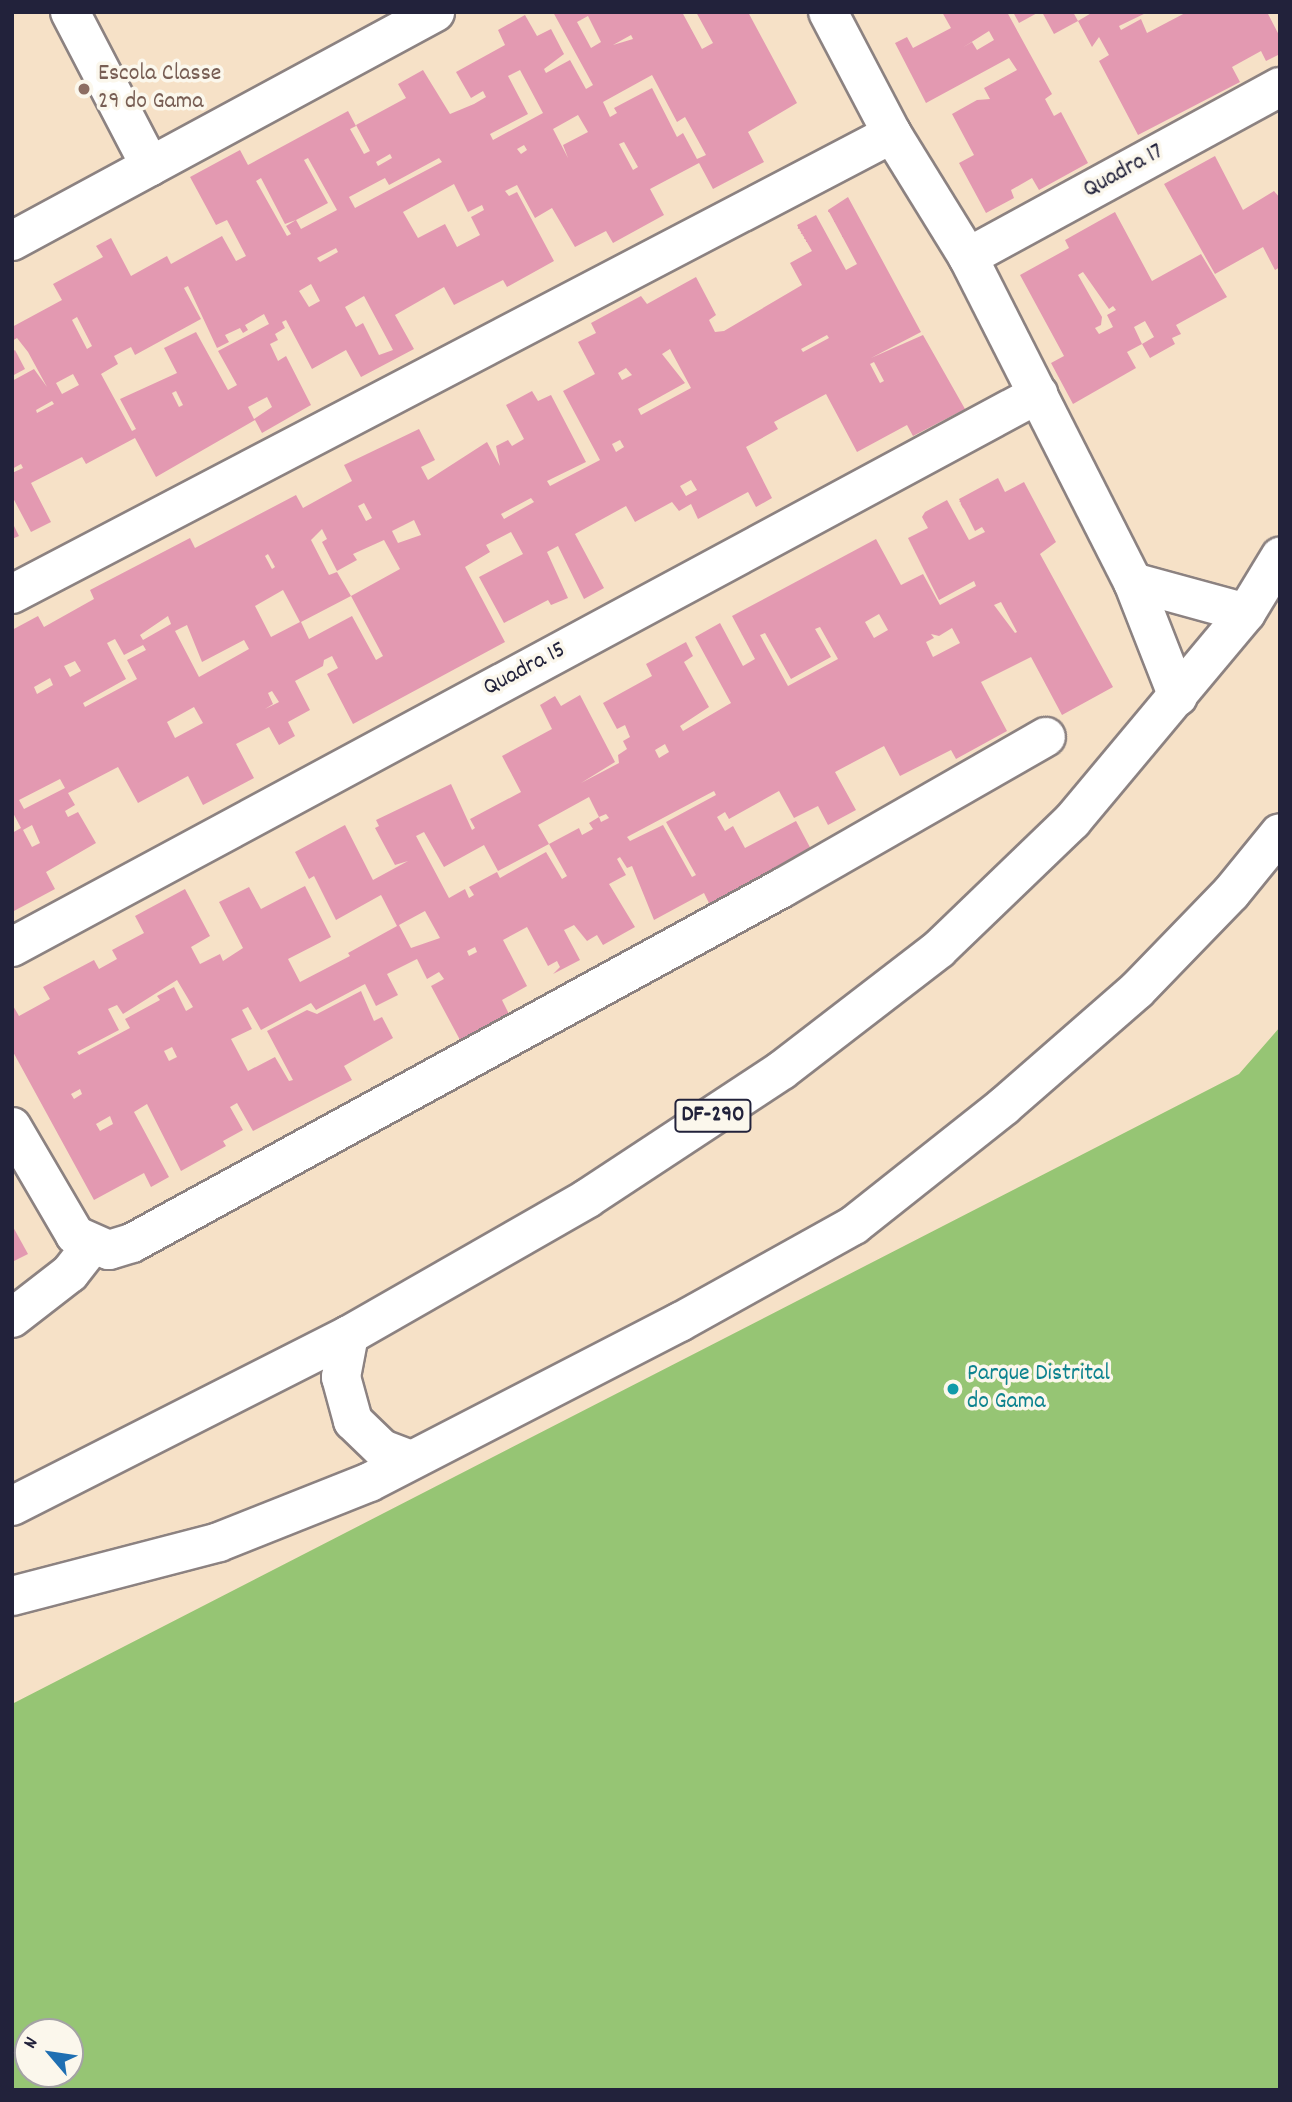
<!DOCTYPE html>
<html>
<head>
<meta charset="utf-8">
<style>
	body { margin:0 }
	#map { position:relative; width:1292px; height:2102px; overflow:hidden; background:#f6e1c7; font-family:Dekko,sans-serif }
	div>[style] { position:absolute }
	.green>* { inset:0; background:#96c574 }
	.building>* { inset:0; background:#e399b1 }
	.roads { filter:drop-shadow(2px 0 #8c8281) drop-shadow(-2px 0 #8c8281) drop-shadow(0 2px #8c8281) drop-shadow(0 -2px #8c8281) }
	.minor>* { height:38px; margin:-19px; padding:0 19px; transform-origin:19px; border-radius:19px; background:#fff }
	.highway>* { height:38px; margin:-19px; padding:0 19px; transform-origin:19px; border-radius:19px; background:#fff }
	.dots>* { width:19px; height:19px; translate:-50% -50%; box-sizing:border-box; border:4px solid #fbf7ec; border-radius:50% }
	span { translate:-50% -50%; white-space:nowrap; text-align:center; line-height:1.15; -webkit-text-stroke:7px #fbf7ec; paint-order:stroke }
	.shield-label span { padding:2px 5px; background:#fbf7ec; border:2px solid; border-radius:5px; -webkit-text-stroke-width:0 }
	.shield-label { font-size:23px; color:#22223b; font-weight:700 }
	.education-label { font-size:24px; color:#785e54 }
	.left { translate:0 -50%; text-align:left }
	.street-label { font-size:24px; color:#22223b }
	.culture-label { font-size:24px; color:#0d838f }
	.frame { position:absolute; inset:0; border:14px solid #22223b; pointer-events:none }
	.north { position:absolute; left:14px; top:2018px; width:70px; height:70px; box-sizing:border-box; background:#fbf7ec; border:2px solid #a4a2a5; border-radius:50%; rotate:299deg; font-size:19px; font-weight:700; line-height:28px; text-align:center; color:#22223b }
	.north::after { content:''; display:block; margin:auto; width:24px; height:32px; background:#1f6fb2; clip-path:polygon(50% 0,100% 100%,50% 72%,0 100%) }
</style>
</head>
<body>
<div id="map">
	<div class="green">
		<i style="clip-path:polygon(evenodd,1280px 1027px,1280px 2090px,12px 2090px,12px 1704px,1239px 1074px,1280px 1027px,28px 2032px,70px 2032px,70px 2074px,28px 2074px,28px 2032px)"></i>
	</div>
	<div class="building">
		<i style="clip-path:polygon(evenodd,553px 12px,682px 12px,702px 49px,713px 43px,696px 12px,748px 12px,797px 103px,748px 132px,764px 162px,713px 189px,699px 163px,650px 189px,664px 215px,613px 243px,606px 231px,575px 247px,552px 208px,535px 218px,517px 185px,505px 191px,509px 196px,517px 192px,554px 261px,507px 287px,503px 280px,454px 305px,444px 287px,395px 315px,414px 349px,361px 377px,346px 350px,312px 369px,286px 320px,282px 322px,285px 328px,275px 334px,278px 340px,270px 344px,278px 361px,286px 356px,311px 405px,262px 433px,255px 420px,156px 477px,135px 438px,86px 464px,82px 457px,31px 483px,51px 522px,31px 532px,12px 496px,12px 473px,23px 468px,21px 464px,12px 469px,12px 381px,34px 369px,47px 387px,28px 352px,17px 338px,12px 341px,12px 327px,62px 300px,53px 284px,103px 257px,96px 246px,111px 238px,131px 276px,167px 256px,171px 264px,222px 236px,236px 261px,246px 256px,227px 220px,216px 225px,190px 177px,240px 150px,248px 165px,348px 111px,356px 126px,350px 129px,364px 154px,370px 151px,356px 125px,406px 98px,398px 84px,423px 70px,450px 114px,474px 104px,486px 97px,483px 91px,471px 98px,456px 72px,505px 45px,498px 30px,525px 15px,537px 36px,551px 29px,564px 54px,544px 69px,546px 73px,570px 60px,586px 89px,593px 85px,553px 12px,588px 16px,601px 42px,591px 48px,577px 22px,588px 16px,553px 12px,631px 35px,633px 39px,613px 45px,631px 35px,553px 12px,520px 70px,543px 113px,493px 140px,490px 134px,528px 114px,508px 76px,520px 70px,553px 12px,652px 75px,677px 122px,685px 117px,706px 155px,697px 159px,683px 133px,677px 137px,652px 88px,614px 108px,617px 113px,610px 117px,603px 102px,652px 75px,553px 12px,578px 115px,588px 132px,563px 145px,568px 158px,553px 129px,578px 115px,553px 12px,624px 142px,638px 167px,633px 170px,619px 144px,624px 142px,553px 12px,524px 145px,527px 150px,521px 154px,517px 149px,524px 145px,553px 12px,390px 154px,392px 158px,378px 166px,376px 162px,390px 154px,553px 12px,308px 158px,337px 210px,301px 229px,296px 220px,286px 226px,291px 234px,287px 236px,256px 181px,261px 178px,285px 224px,296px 220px,328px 203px,304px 160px,308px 158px,553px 12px,439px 158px,442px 162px,355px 208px,349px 197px,385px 178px,389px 185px,439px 158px,553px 12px,454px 184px,468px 212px,482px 205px,484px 210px,471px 217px,480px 235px,457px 247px,445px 224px,418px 238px,403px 212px,454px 184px,553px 12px,336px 248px,338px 252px,320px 262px,317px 258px,336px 248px,553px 12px,311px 284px,320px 301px,309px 307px,299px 291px,311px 284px,553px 12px,188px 286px,217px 348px,229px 342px,225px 335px,240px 328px,243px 333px,248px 330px,245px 325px,264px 314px,269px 324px,218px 351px,237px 385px,228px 390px,196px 332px,164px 348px,177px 373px,120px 399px,136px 429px,132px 431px,101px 374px,118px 364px,114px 356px,131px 347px,135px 355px,201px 319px,184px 288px,188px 286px,553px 12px,364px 296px,393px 350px,379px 355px,363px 323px,356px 327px,345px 307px,364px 296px,553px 12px,77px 317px,92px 346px,87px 349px,72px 320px,77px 317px,553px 12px,73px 374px,79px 385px,62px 394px,56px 383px,73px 374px,553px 12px,176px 391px,183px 405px,179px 407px,172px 393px,176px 391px,553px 12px,267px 397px,272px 407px,254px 419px,248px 407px,267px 397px,553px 12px,52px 401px,54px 404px,37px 413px,36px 410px,52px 401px)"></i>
		<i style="clip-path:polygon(evenodd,942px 12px,1007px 12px,1052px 94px,1045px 99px,1054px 116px,1061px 112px,1088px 163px,1039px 190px,1032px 178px,1011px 190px,1014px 198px,986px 213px,959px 163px,974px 155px,952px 114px,977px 100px,990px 99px,984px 88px,1017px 70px,1009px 58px,926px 103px,895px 43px,907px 37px,913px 48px,951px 28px,942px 12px,989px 31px,994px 40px,977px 50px,972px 42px,962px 48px,989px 31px)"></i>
		<i style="clip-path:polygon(1013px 12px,1039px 12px,1019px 23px)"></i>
		<i style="clip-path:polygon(1042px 12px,1073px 12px,1078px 21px,1054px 34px)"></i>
		<i style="clip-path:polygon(1093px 12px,1148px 12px,1119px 26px,1121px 30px,1141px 19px,1147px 33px,1187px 12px,1267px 12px,1280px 37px,1280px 54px,1266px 61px,1261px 51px,1232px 67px,1240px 82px,1138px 135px,1099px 61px,1109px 55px,1099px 37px,1092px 47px,1078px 21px)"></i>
		<i style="clip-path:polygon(1215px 156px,1243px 210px,1274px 191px,1280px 198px,1280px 267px,1275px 270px,1263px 247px,1215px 274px,1164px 184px)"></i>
		<i style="clip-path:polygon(evenodd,848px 197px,921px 332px,871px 358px,923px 335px,965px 409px,913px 436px,907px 425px,857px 452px,826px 394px,774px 422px,778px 429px,746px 447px,772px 498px,756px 507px,748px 492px,698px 519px,691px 504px,679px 511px,672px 502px,635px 522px,626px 506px,575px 534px,604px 588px,584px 599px,558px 546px,547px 552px,568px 598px,551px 605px,548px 600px,504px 623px,479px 577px,523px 554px,511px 532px,486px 545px,490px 552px,465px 567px,505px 642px,353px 724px,327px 674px,338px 668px,332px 656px,324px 660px,323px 666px,295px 681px,310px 710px,288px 722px,295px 736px,279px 745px,269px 727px,236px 744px,254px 778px,203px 805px,188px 776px,138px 803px,118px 767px,68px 793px,75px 805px,65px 811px,68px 817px,78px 812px,96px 843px,46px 872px,55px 889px,12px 912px,12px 833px,21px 828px,12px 811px,12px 630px,38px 616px,44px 627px,94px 599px,90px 590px,190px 538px,195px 548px,296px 495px,303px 508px,352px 481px,344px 465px,419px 429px,435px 460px,421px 467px,428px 480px,487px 442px,500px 466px,496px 446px,508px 440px,512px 446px,524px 439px,506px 405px,532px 391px,538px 401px,551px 395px,586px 462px,547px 481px,550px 486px,600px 460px,563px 391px,595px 374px,578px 342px,596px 333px,591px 323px,641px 296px,647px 304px,696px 277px,716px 315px,709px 320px,715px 332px,724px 331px,802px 285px,790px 263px,812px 251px,797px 225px,816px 215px,846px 270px,857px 264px,828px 210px,848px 197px,827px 335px,829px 338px,803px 352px,801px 349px,827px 335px,848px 197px,670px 349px,691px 388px,641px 415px,638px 409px,685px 383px,662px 354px,670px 349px,848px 197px,874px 362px,884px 381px,880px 383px,870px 364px,874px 362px,848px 197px,626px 368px,632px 375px,622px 380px,618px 373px,626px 368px,848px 197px,620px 440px,624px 447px,616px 452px,612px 444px,620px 440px,848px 197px,691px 480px,697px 490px,686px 496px,680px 486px,691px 480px,848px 197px,531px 498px,534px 502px,504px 519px,501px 514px,531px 498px,848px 197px,364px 503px,372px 518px,366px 521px,358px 506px,364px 503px,848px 197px,414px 520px,421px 535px,398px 543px,392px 531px,414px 520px,848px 197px,322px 529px,327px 539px,322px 542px,337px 571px,357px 560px,353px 554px,384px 540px,400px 569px,351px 596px,383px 656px,376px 660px,352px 616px,309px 639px,301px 622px,351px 596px,337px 572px,329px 575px,311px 540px,322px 529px,848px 197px,268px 554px,275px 567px,272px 569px,265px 556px,268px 554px,848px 197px,283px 590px,300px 622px,271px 637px,255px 606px,283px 590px,848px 197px,168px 616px,171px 624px,143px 640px,140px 635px,168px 616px,848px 197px,187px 625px,202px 662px,244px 640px,249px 649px,199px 677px,175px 631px,187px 625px,848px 197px,115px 639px,124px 655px,143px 645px,146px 650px,127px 660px,137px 679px,85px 707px,83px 703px,126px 679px,107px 643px,115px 639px,848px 197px,75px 661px,81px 671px,70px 677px,64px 666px,75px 661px,848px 197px,50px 678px,53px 685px,37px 694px,34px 687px,50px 678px,848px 197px,272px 691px,279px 702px,265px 709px,273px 704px,268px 693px,272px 691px,848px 197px,194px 707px,203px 723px,175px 738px,167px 722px,194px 707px,848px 197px,60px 779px,65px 788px,24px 809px,19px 800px,60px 779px,848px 197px,32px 825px,40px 843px,32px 847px,23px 830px,32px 825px)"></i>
		<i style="clip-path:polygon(evenodd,1115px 212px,1152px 281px,1201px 254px,1227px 297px,1176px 325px,1181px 334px,1172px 338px,1175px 344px,1150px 358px,1142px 344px,1154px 337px,1145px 321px,1134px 327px,1142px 344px,1127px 352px,1136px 368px,1073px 404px,1051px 363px,1064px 356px,1020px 275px,1069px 248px,1065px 240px,1115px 212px,1083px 272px,1109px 309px,1113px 306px,1116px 310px,1107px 315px,1113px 327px,1099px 334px,1095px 328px,1101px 325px,1102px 317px,1078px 275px,1083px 272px)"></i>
		<i style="clip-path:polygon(15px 350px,25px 369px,12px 376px,12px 352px)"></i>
		<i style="clip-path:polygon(evenodd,998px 478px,1005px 492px,1024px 482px,1056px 542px,1040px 554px,1113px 687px,1062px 715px,1031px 657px,981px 682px,1007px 731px,956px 759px,951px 750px,900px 776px,884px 746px,835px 772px,856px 810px,828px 825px,818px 806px,794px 818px,779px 791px,729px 819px,725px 812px,717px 817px,725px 831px,733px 826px,745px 848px,796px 821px,812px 851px,710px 905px,704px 893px,654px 920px,632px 866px,627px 868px,620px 857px,617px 859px,626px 875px,609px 884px,635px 927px,603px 945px,597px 935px,587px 941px,574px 925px,564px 930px,580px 960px,553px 974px,560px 967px,557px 961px,548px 966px,527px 927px,503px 940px,527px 986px,502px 1000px,509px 1014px,460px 1040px,431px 986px,444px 979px,439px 972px,427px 979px,417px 959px,387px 974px,398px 995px,376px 1006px,365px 984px,316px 1010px,311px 1003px,261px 1030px,248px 1007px,242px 1010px,252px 1029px,231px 1039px,248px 1071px,275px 1057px,289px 1081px,293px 1080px,267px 1031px,307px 1010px,317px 1014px,361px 991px,374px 1021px,382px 1017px,393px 1038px,344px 1066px,352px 1080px,253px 1131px,237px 1103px,230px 1107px,243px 1130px,223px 1141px,226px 1146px,181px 1171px,147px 1104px,134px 1112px,169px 1177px,151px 1187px,144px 1173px,94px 1200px,12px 1050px,12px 1004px,19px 1016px,50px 999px,43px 987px,94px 960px,99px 969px,117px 959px,112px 950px,144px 933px,135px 916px,185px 889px,210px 936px,191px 947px,200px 964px,220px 954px,223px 961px,243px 948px,219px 902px,249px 887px,261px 909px,305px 886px,331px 937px,288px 959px,300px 982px,350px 956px,348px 953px,397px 926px,381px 895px,336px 920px,314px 876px,309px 879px,295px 852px,345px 825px,373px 880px,408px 861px,395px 865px,375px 828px,379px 826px,376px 820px,451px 784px,472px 830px,475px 828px,470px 819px,521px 792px,502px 756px,552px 729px,540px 705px,555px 696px,561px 706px,580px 695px,615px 762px,581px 783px,619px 763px,618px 755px,627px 749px,623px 741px,630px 737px,625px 725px,617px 729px,603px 703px,652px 676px,646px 664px,686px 642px,693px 656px,684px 662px,709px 707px,680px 726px,683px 731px,731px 703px,695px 637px,720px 623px,743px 666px,755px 659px,732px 616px,876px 539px,901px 585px,923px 574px,940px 605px,976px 586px,974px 581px,939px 600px,908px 538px,928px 528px,922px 517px,925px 512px,947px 500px,969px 540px,985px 532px,982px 527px,975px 531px,959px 499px,998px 478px,1001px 602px,1017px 632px,1015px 633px,994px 605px,1001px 602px,998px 478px,879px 614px,888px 630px,874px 638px,865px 622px,879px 614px,998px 478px,820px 627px,838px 659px,788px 686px,760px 635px,765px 633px,791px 679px,831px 657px,815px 629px,820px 627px,998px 478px,952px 628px,960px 643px,933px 657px,926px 642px,934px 638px,931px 634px,939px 636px,952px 628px,998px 478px,665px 744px,669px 752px,659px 758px,655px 750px,665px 744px,998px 478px,714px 791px,716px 795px,666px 822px,696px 875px,692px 877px,663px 825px,630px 841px,627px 837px,714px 791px,998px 478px,589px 797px,599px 817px,606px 814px,609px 818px,601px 822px,599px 817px,589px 823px,593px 829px,582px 835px,579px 828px,549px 844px,567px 876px,562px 879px,546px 852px,500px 878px,497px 872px,469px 887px,474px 895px,469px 898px,465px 889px,449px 898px,416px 836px,424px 832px,444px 867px,484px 845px,498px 871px,549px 844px,538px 825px,589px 797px,998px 478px,425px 911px,440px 938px,411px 948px,399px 925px,425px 911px,998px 478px,475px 947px,477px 952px,469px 956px,467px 951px,475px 947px,998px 478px,177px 980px,193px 1007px,186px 1011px,174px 987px,157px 996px,160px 1000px,125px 1019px,130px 1028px,79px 1055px,77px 1052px,119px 1030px,108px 1009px,117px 1005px,123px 1014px,177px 980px,998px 478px,172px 1047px,177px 1057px,169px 1061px,164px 1051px,172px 1047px,998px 478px,80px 1089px,82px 1094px,74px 1099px,71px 1094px,80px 1089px,998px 478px,110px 1116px,113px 1124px,100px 1131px,96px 1124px,110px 1116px)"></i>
		<i style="clip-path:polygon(12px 522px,19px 536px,12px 539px)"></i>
		<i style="clip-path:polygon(12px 1225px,28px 1254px,12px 1262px)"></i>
	</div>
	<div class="roads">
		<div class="minor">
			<i style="left:70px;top:12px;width:174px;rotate:62.5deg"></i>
			<i style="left:828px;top:12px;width:138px;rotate:62.3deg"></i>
			<i style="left:892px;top:134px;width:145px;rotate:58.3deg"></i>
			<i style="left:968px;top:257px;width:364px;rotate:63.1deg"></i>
			<i style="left:1133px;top:582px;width:123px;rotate:68.6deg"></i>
			<i style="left:12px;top:241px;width:481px;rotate:-28.4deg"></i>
			<i style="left:968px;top:257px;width:355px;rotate:-28.6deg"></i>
			<i style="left:1133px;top:582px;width:117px;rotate:15.3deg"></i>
			<i style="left:12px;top:594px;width:993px;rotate:-27.6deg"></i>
			<i style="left:12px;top:947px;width:1166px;rotate:-28.32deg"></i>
			<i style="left:12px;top:1127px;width:125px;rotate:59.7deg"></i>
			<i style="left:75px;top:1235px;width:37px;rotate:24deg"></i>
			<i style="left:109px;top:1250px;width:24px;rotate:-17deg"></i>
			<i style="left:132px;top:1243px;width:741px;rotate:-28.64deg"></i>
			<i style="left:782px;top:888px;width:304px;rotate:-29.8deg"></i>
			<i style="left:12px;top:1318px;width:73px;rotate:-37.8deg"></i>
			<i style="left:70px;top:1273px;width:34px;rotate:-52deg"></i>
		</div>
		<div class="highway">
			<i style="left:349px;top:1335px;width:43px;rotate:100.8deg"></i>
			<i style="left:341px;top:1377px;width:46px;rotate:74.7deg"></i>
			<i style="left:353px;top:1421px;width:40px;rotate:44deg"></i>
			<i style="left:382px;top:1449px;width:31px;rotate:21deg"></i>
			<i style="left:12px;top:1506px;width:378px;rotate:-26.9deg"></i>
			<i style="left:349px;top:1335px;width:275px;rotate:-29.8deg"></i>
			<i style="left:588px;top:1198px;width:232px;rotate:-33.4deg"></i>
			<i style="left:782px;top:1070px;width:198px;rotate:-37.6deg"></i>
			<i style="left:939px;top:949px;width:185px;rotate:-43.9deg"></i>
			<i style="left:1072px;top:821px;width:271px;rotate:-50.1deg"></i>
			<i style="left:1246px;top:613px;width:66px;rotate:-58.7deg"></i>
			<i style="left:12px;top:1596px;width:214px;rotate:-14.6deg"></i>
			<i style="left:219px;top:1542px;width:162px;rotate:-21.7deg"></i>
			<i style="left:370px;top:1482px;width:349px;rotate:-27.3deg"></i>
			<i style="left:680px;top:1322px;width:199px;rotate:-29.1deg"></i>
			<i style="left:854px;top:1225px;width:191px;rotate:-38.4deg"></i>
			<i style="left:1004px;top:1106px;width:176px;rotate:-41.1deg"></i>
			<i style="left:1137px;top:990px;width:135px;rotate:-45.9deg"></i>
			<i style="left:1231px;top:893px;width:77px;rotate:-50.8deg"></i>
		</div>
	</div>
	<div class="dots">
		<i style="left:84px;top:89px;background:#8d6e63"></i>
		<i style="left:953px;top:1389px;background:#0f9aa8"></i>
	</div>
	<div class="shield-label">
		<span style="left:713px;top:1116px">DF-290</span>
	</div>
	<div class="education-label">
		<span class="left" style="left:98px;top:89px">Escola Classe<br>29 do Gama</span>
	</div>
	<div class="street-label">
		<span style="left:1124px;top:172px;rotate:-29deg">Quadra 17</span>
		<span style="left:525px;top:670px;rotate:-28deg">Quadra 15</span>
	</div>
	<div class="culture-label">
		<span class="left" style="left:967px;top:1389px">Parque Distrital<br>do Gama</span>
	</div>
	<div class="frame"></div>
	<div class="north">N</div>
</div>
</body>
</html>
